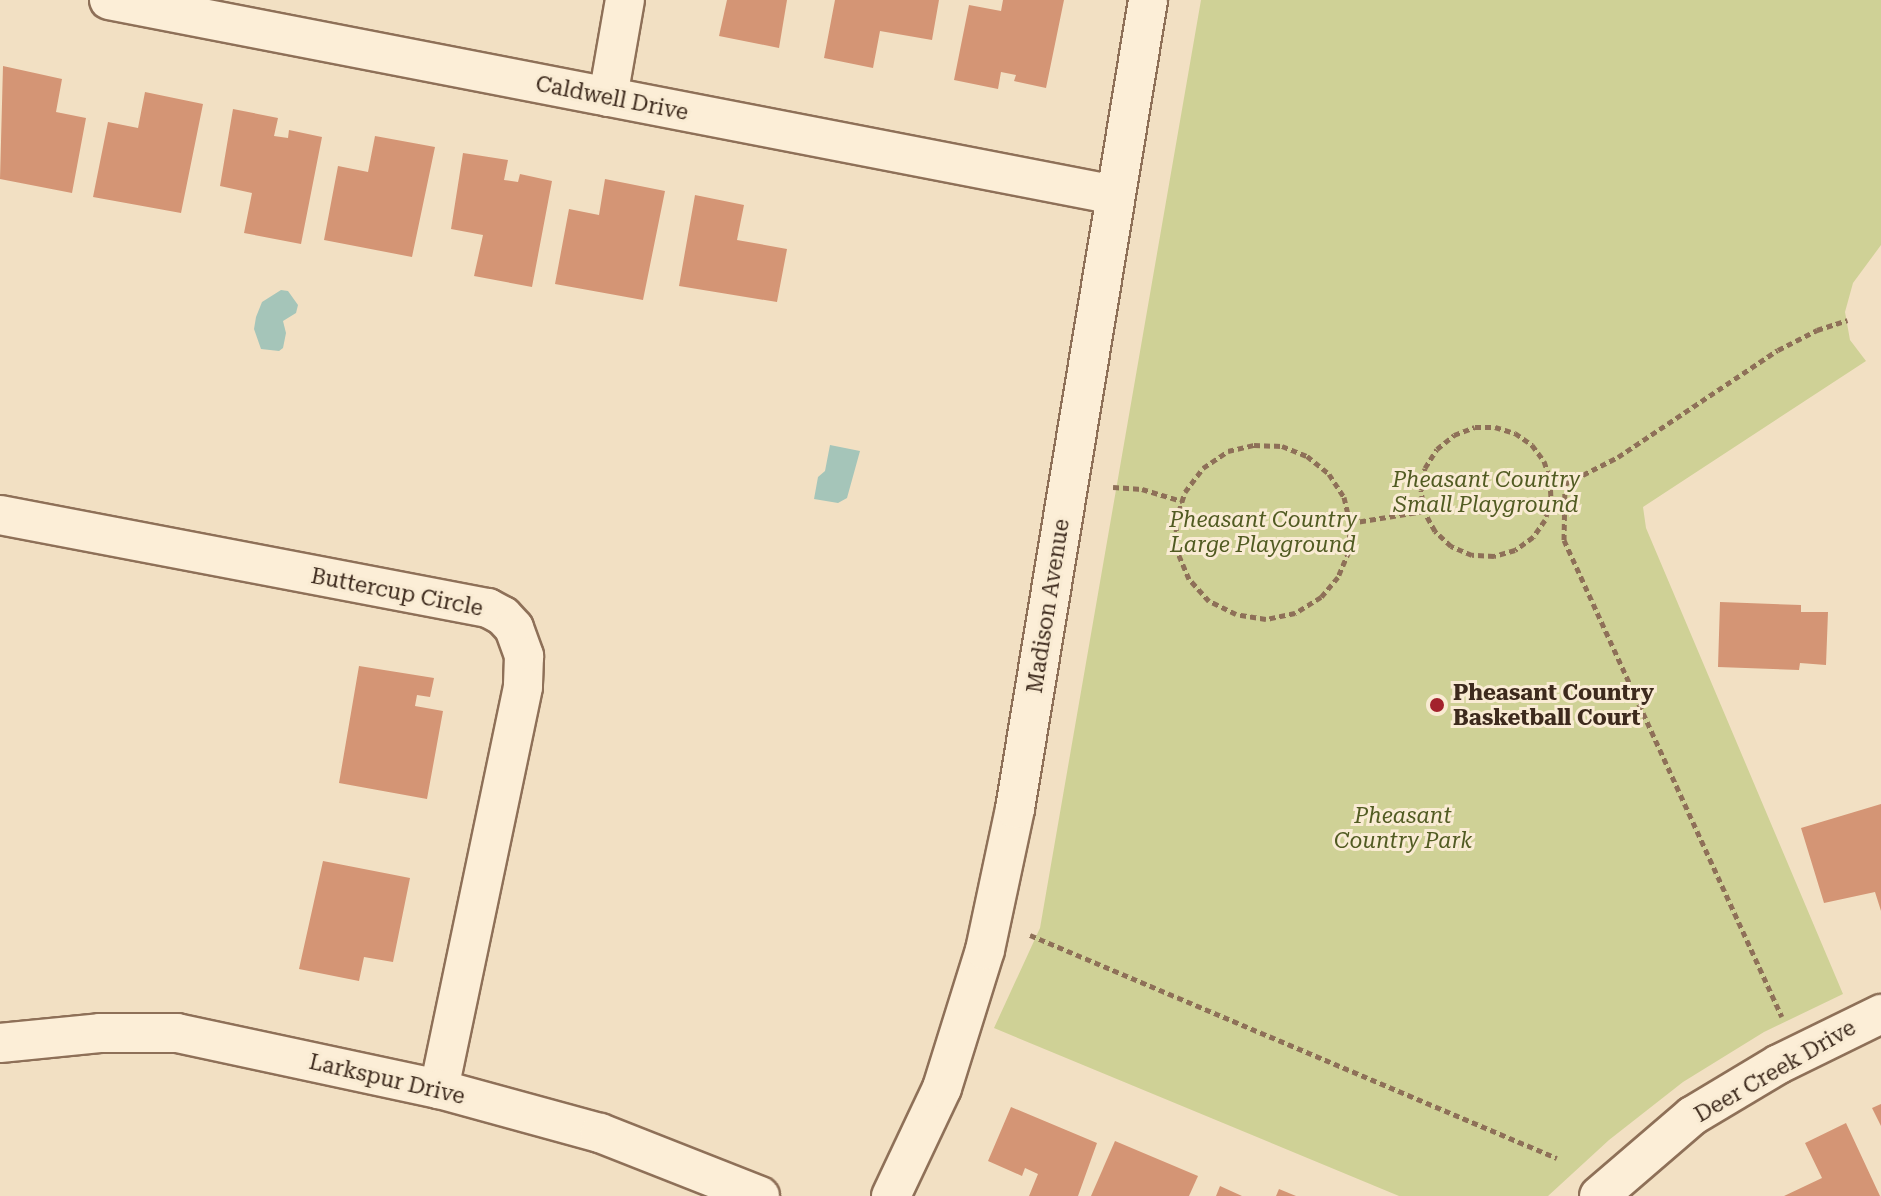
<!DOCTYPE html>
<html>
<head>
<meta charset="utf-8">
<style>
	body { margin:0 }
	#map { position:relative; width:1881px; height:1196px; overflow:hidden; background:#f2e0c3; font-family:"Roboto Serif",serif }
	div>[style] { position:absolute }
	.green>* { inset:0; background:#cfd196 }
	.water>* { inset:0; background:#a5c5b9 }
	.building>* { inset:0; background:#d49575 }
	.path>* { height:5px; margin-top:-2.5px; transform-origin:0; background:repeating-linear-gradient(90deg,#8e7058 0 6px,transparent 0 10px) }
	.roads { filter:drop-shadow(2px 0 #8e7058) drop-shadow(-2px 0 #8e7058) drop-shadow(0 2px #8e7058) drop-shadow(0 -2px #8e7058) }
	.minor>* { height:38px; margin:-19px; padding:0 19px; transform-origin:19px; border-radius:19px; background:#fceed7 }
	.dots>* { width:22px; height:22px; translate:-50% -50%; box-sizing:border-box; border:4px solid #f9ebd3; border-radius:50% }
	span { translate:-50% -50%; white-space:nowrap; text-align:center; line-height:1.15; -webkit-text-stroke:6px #f9ebd3; paint-order:stroke }
	.street-label { font-size:22px; color:#3d2a1d }
	.park-label { font-size:22px; color:#515b22; font-style:italic }
	.poi-label { font-size:22px; color:#3d2a1d; font-weight:700 }
	.left { translate:0 -50%; text-align:left }
</style>
</head>
<body>
<div id="map">
	<div class="green">
		<i style="clip-path:polygon(1201px 0,1881px 0,1881px 245px,1853px 283px,1845px 312px,1850px 340px,1866px 361px,1643px 507px,1646px 528px,1843px 994px,1764px 1032px,1683px 1082px,1609px 1140px,1548px 1196px,1399px 1196px,994px 1028px,1040px 928px)"></i>
	</div>
	<div class="water">
		<i style="clip-path:polygon(281px 290px,288px 291px,298px 305px,296px 313px,283px 321px,286px 333px,283px 348px,279px 351px,261px 349px,254px 329px,256px 317px,262px 302px)"></i>
		<i style="clip-path:polygon(830px 445px,860px 451px,847px 498px,838px 503px,814px 499px,818px 477px,825px 471px)"></i>
	</div>
	<div class="building">
		<i style="clip-path:polygon(727px 0,787px 0,779px 48px,719px 36px)"></i>
		<i style="clip-path:polygon(835px 0,939px 0,932px 40px,880px 31px,873px 68px,824px 58px)"></i>
		<i style="clip-path:polygon(1003px 0,1064px 0,1046px 88px,1014px 81px,1016px 75px,1001px 72px,998px 89px,954px 80px,969px 5px,1001px 11px)"></i>
		<i style="clip-path:polygon(3px 66px,62px 79px,56px 112px,86px 118px,72px 193px,0 179px)"></i>
		<i style="clip-path:polygon(145px 92px,203px 104px,181px 213px,93px 197px,108px 122px,138px 128px)"></i>
		<i style="clip-path:polygon(233px 109px,278px 118px,274px 136px,288px 138px,289px 130px,322px 137px,301px 244px,244px 233px,252px 193px,220px 186px)"></i>
		<i style="clip-path:polygon(375px 136px,435px 147px,412px 257px,324px 240px,338px 166px,368px 172px)"></i>
		<i style="clip-path:polygon(463px 153px,508px 160px,504px 180px,518px 182px,520px 174px,552px 181px,532px 287px,474px 276px,483px 235px,451px 229px)"></i>
		<i style="clip-path:polygon(605px 179px,665px 191px,643px 300px,555px 284px,569px 209px,599px 215px)"></i>
		<i style="clip-path:polygon(695px 195px,744px 205px,737px 240px,787px 249px,777px 302px,679px 286px)"></i>
		<i style="clip-path:polygon(1720px 602px,1801px 605px,1801px 612px,1828px 612px,1826px 665px,1800px 663px,1799px 670px,1718px 667px)"></i>
		<i style="clip-path:polygon(359px 666px,434px 678px,430px 697px,417px 695px,415px 706px,443px 711px,427px 799px,339px 783px)"></i>
		<i style="clip-path:polygon(1881px 804px,1881px 911px,1875px 892px,1824px 903px,1801px 828px)"></i>
		<i style="clip-path:polygon(323px 861px,410px 878px,393px 962px,364px 957px,359px 981px,299px 969px)"></i>
		<i style="clip-path:polygon(1881px 1104px,1881px 1126px,1872px 1108px)"></i>
		<i style="clip-path:polygon(1011px 1107px,1097px 1143px,1078px 1196px,1029px 1196px,1038px 1174px,1025px 1168px,1022px 1176px,988px 1161px)"></i>
		<i style="clip-path:polygon(1846px 1123px,1880px 1196px,1784px 1196px,1822px 1178px,1805px 1143px)"></i>
		<i style="clip-path:polygon(1115px 1141px,1198px 1176px,1189px 1196px,1091px 1196px)"></i>
		<i style="clip-path:polygon(1220px 1186px,1242px 1196px,1216px 1196px)"></i>
		<i style="clip-path:polygon(1279px 1189px,1296px 1196px,1276px 1196px)"></i>
	</div>
	<div class="path">
		<i style="left:1550px;top:480px;width:21px;rotate:87deg"></i>
		<i style="left:1551px;top:501px;width:20px;rotate:108deg"></i>
		<i style="left:1545px;top:520px;width:21px;rotate:125deg"></i>
		<i style="left:1533px;top:537px;width:22px;rotate:144deg"></i>
		<i style="left:1515px;top:550px;width:22px;rotate:164deg"></i>
		<i style="left:1494px;top:556px;width:22px;rotate:-177deg"></i>
		<i style="left:1472px;top:555px;width:23px;rotate:-157deg"></i>
		<i style="left:1451px;top:546px;width:22px;rotate:-137deg"></i>
		<i style="left:1435px;top:531px;width:23px;rotate:-119deg"></i>
		<i style="left:1424px;top:511px;width:21px;rotate:-98deg"></i>
		<i style="left:1421px;top:490px;width:22px;rotate:-80deg"></i>
		<i style="left:1425px;top:468px;width:22px;rotate:-58deg"></i>
		<i style="left:1437px;top:449px;width:22px;rotate:-39deg"></i>
		<i style="left:1454px;top:435px;width:22px;rotate:-21deg"></i>
		<i style="left:1475px;top:427px;width:20px"></i>
		<i style="left:1495px;top:427px;width:21px;rotate:17deg"></i>
		<i style="left:1515px;top:433px;width:21px;rotate:35deg"></i>
		<i style="left:1532px;top:445px;width:20px;rotate:53deg"></i>
		<i style="left:1544px;top:461px;width:20px;rotate:72deg"></i>
		<i style="left:1550px;top:480px;width:16px;rotate:15deg"></i>
		<i style="left:1565px;top:484px;width:59px;rotate:-27deg"></i>
		<i style="left:1618px;top:457px;width:192px;rotate:-33.8deg"></i>
		<i style="left:1778px;top:350px;width:44px;rotate:-27.1deg"></i>
		<i style="left:1817px;top:330px;width:32px;rotate:-18deg"></i>
		<i style="left:1565px;top:484px;width:56px;rotate:91deg"></i>
		<i style="left:1564px;top:540px;width:524px;rotate:65.44deg"></i>
		<i style="left:1113px;top:487px;width:29px;rotate:4deg"></i>
		<i style="left:1142px;top:489px;width:42px;rotate:16.7deg"></i>
		<i style="left:1350px;top:523px;width:28px;rotate:92deg"></i>
		<i style="left:1349px;top:551px;width:28px;rotate:113deg"></i>
		<i style="left:1338px;top:577px;width:26px;rotate:130deg"></i>
		<i style="left:1321px;top:597px;width:31px;rotate:148deg"></i>
		<i style="left:1295px;top:613px;width:30px;rotate:168deg"></i>
		<i style="left:1266px;top:619px;width:30px;rotate:-171deg"></i>
		<i style="left:1236px;top:614px;width:30px;rotate:-154deg"></i>
		<i style="left:1209px;top:601px;width:30px;rotate:-132deg"></i>
		<i style="left:1189px;top:579px;width:30px;rotate:-113deg"></i>
		<i style="left:1177px;top:551px;width:30px;rotate:-92deg"></i>
		<i style="left:1176px;top:521px;width:30px;rotate:-73deg"></i>
		<i style="left:1185px;top:492px;width:30px;rotate:-53deg"></i>
		<i style="left:1203px;top:468px;width:30px;rotate:-34deg"></i>
		<i style="left:1228px;top:451px;width:27px;rotate:-13deg"></i>
		<i style="left:1254px;top:445px;width:28px;rotate:2deg"></i>
		<i style="left:1282px;top:446px;width:27px;rotate:22deg"></i>
		<i style="left:1307px;top:456px;width:28px;rotate:39deg"></i>
		<i style="left:1329px;top:474px;width:27px;rotate:57deg"></i>
		<i style="left:1344px;top:497px;width:27px;rotate:77deg"></i>
		<i style="left:1350px;top:523px;width:75px;rotate:-9.2deg"></i>
		<i style="left:1030px;top:935px;width:572px;rotate:22.94deg"></i>
	</div>
	<div class="roads">
		<div class="minor">
			<i style="left:109px;top:0;width:1025px;rotate:10.97deg"></i>
			<i style="left:608px;top:97px;width:98px;rotate:-80.1deg"></i>
			<i style="left:0;top:515px;width:497px;rotate:10.8deg"></i>
			<i style="left:488px;top:608px;width:17px;rotate:28deg"></i>
			<i style="left:503px;top:616px;width:16px;rotate:47deg"></i>
			<i style="left:514px;top:628px;width:30px;rotate:70deg"></i>
			<i style="left:524px;top:656px;width:31px;rotate:92deg"></i>
			<i style="left:523px;top:687px;width:411px;rotate:101.8deg"></i>
			<i style="left:0;top:1043px;width:100px;rotate:-5.7deg"></i>
			<i style="left:100px;top:1033px;width:77px"></i>
			<i style="left:177px;top:1033px;width:268px;rotate:12.1deg"></i>
			<i style="left:439px;top:1089px;width:167px;rotate:15.3deg"></i>
			<i style="left:600px;top:1133px;width:172px;rotate:21.5deg"></i>
			<i style="left:891px;top:1196px;width:119px;rotate:-64.7deg"></i>
			<i style="left:942px;top:1088px;width:145px;rotate:-72.7deg"></i>
			<i style="left:985px;top:950px;width:144px;rotate:-78deg"></i>
			<i style="left:1015px;top:809px;width:820px;rotate:-80.66deg"></i>
			<i style="left:1599px;top:1196px;width:123px;rotate:-40.7deg"></i>
			<i style="left:1692px;top:1116px;width:101px;rotate:-30.9deg"></i>
			<i style="left:1779px;top:1064px;width:114px;rotate:-26.1deg"></i>
		</div>
	</div>
	<div class="dots">
		<i style="left:1437px;top:705px;background:#a3222d"></i>
	</div>
	<div class="street-label">
		<span style="left:612px;top:98px;rotate:11deg">Caldwell Drive</span>
		<span style="left:397px;top:592px;rotate:11deg">Buttercup Circle</span>
		<span style="left:1048px;top:606px;rotate:-81deg">Madison Avenue</span>
		<span style="left:1775px;top:1071px;rotate:-30deg">Deer Creek Drive</span>
		<span style="left:387px;top:1079px;rotate:13deg">Larkspur Drive</span>
	</div>
	<div class="park-label">
		<span style="left:1486px;top:492px">Pheasant Country<br>Small Playground</span>
		<span style="left:1263px;top:532px">Pheasant Country<br>Large Playground</span>
		<span style="left:1403px;top:828px">Pheasant<br>Country Park</span>
	</div>
	<div class="poi-label">
		<span class="left" style="left:1453px;top:705px">Pheasant Country<br>Basketball Court</span>
	</div>
</div>
</body>
</html>
